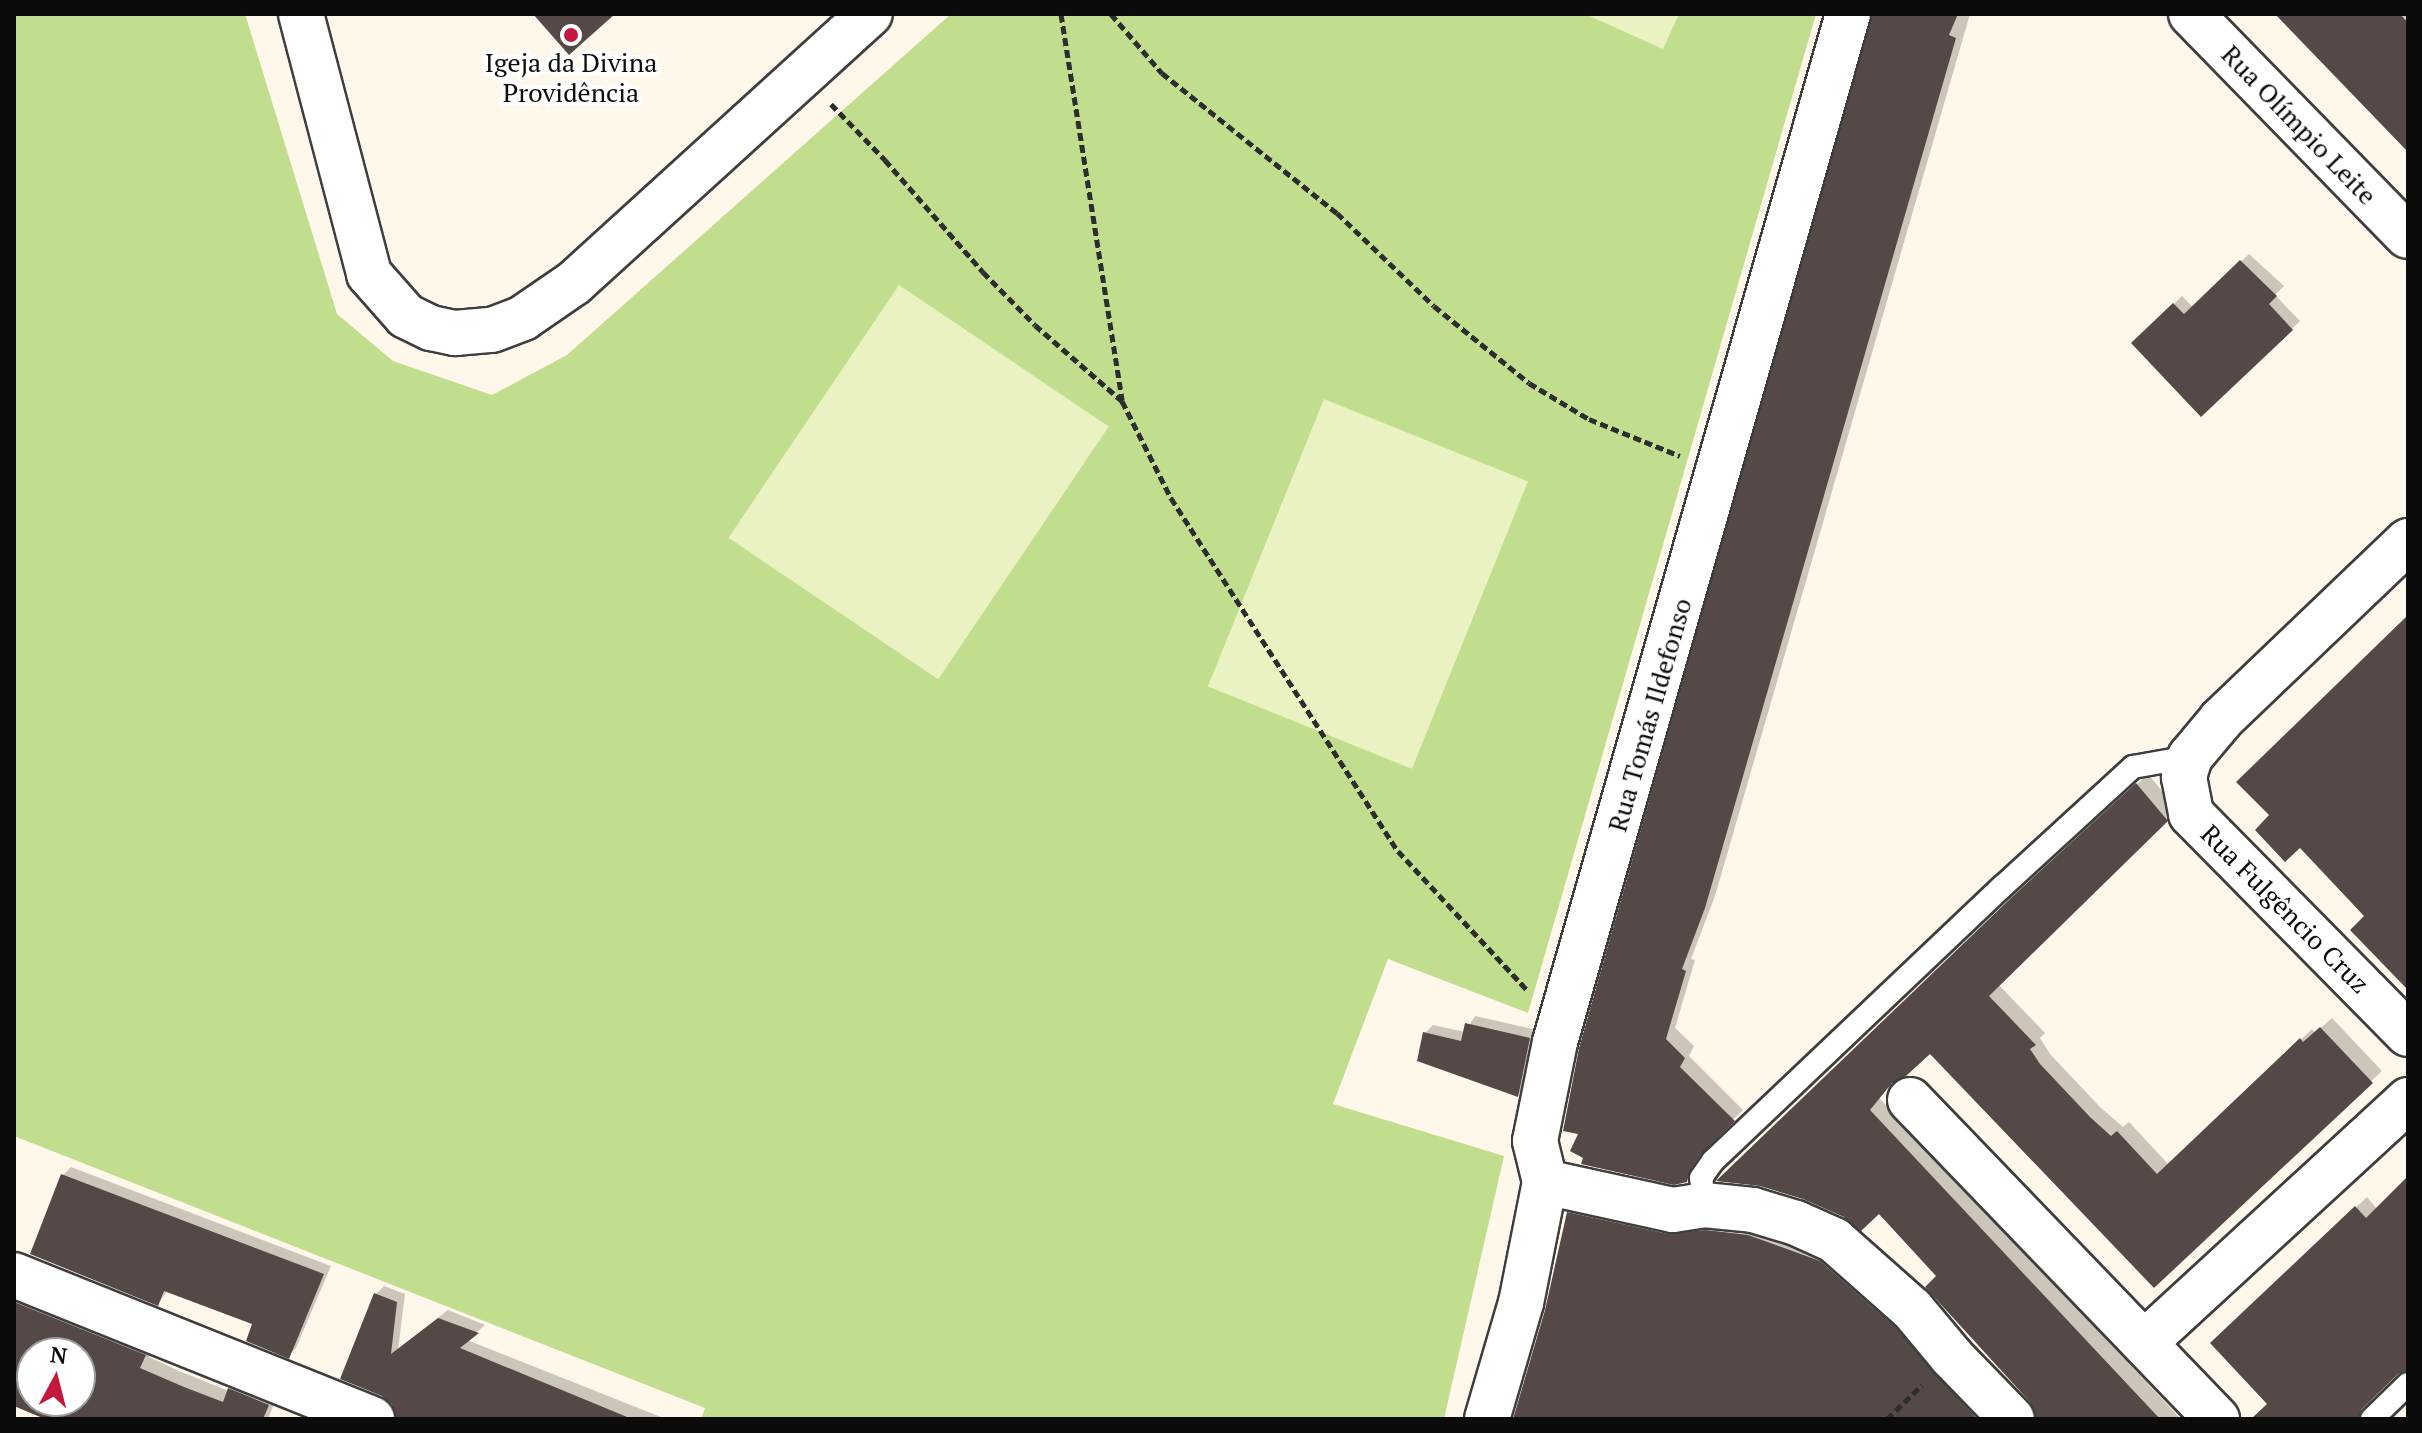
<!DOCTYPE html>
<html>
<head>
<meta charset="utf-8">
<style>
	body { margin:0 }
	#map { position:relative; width:2422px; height:1433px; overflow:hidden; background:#fff7e9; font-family:"PT Serif",serif }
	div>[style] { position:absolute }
	.forest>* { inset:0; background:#c0de8e }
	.pitch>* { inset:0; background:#eaf2c2; transform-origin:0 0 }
	.shadow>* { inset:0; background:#0003 }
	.building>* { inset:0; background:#544946 }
	.path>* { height:5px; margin-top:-2.5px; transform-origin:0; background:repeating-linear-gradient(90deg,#2d2d2d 0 8px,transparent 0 12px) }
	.roads { filter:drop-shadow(2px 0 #3e3e3e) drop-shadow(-2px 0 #3e3e3e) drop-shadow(0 2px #3e3e3e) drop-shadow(0 -2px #3e3e3e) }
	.lane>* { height:22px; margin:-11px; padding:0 11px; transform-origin:11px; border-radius:11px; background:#fff }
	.street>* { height:44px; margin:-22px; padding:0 22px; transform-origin:22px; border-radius:22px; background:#fff }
	.dots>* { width:22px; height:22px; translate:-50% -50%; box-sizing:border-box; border:4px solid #fff; border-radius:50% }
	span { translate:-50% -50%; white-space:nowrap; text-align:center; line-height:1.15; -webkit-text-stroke:8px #fff; paint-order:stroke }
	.poi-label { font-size:26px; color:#0b0b0b }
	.street-label { font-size:26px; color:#0b0b0b }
	.frame { position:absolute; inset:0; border:16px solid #0b0b0b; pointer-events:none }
	.north { position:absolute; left:16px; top:1337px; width:80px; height:80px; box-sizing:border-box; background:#fff; border:2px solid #9d9d9d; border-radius:50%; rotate:7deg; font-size:22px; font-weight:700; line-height:32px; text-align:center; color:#0b0b0b }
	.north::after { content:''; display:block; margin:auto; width:28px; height:36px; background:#c4193f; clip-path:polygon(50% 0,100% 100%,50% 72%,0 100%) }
</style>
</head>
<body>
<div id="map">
	<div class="forest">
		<i style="clip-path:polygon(14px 14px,245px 14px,337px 314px,393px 361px,492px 395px,567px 355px,951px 14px,1816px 14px,1528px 1013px,1388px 959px,1333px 1104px,1504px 1156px,1444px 1419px,701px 1419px,705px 1408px,14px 1136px)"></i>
	</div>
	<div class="pitch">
		<i style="clip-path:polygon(1585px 14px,1679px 14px,1663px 49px)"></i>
		<i style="left:899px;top:285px;width:253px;height:305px;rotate:34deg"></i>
		<i style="left:1324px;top:399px;width:220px;height:310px;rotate:22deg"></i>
	</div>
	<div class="shadow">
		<i style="clip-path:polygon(1874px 14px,1970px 14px,1715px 896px,1691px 959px,1695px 960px,1675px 1028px,1694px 1046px,1689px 1056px,1743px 1110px,1710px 1142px,1699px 1158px,1697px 1170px,1686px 1180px,1580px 1132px)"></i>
		<i style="clip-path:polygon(2289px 14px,2408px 14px,2408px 132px)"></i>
		<i style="clip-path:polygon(2249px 254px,2284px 286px,2275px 295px,2300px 321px,2201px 414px,2134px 343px,2182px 296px,2193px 307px)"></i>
		<i style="clip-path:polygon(2148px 774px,2177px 809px,1998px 984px,2045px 1033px,2040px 1038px,2050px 1054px,2100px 1107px,2123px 1127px,2129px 1122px,2169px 1165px,2312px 1029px,2315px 1033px,2332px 1018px,2382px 1071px,2154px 1285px,1930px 1051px,1895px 1079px,1879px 1098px,2181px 1419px,2038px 1419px,2038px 1413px,1939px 1276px,1879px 1211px,1845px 1215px,1804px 1197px,2025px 887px)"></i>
		<i style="clip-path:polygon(1475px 1016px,1537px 1030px,1526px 1087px,1518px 1095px,1425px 1033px,1433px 1025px,1465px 1032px)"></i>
		<i style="clip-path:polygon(71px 1167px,331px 1266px,296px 1348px,288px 1356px,255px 1323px,168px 1290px,158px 1304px,32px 1253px,63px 1175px)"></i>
		<i style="clip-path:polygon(2408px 1179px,2408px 1371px,2397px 1372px,2372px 1396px,2369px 1410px,2361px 1419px,2258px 1419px,2269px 1404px,2213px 1343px,2367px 1197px,2377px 1209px)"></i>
		<i style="clip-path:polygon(1580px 1203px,1717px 1220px,1831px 1251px,1998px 1419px,1515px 1419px,1547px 1311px,1569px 1213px)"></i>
		<i style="clip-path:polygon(384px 1286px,405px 1294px,398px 1350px,448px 1310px,485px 1325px,467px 1340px,666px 1419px,398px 1419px,393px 1402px,343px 1378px,376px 1294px)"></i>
		<i style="clip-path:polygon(evenodd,14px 1287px,154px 1345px,149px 1357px,179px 1371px,229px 1391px,240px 1379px,278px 1394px,268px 1419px,50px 1419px,14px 1404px,14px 1287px,32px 1353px,80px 1353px,80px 1401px,32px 1401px,32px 1353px)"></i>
	</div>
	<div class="building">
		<i style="clip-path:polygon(533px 14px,615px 14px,569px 55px)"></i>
		<i style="clip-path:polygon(1872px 14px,1958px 14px,1949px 35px,1956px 38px,1705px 908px,1682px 969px,1686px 971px,1666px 1039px,1685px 1058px,1680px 1067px,1735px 1121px,1702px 1153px,1690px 1170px,1687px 1182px,1674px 1185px,1581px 1164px,1583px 1158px,1570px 1151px,1578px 1134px,1563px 1131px,1579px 1048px)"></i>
		<i style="clip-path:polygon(2275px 14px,2400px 14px,2408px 23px,2408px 152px)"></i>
		<i style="clip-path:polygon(2240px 260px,2277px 296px,2269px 304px,2293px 330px,2201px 417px,2131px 343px,2173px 303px,2184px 314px)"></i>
		<i style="clip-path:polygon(2408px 615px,2408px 990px,2350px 930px,2364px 916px,2300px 848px,2285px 862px,2255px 830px,2269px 815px,2236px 782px)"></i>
		<i style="clip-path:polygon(2136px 783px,2168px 821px,1989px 996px,2036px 1045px,2030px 1049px,2040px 1064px,2090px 1117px,2111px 1136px,2117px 1131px,2157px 1174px,2300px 1038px,2303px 1042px,2320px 1027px,2373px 1083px,2154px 1288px,1930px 1054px,1906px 1076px,1892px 1083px,1870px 1110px,2160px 1419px,2036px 1419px,2030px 1402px,1925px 1287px,1936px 1276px,1879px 1214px,1861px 1231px,1844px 1217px,1803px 1199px,1760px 1186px,1716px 1181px,2012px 897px)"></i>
		<i style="clip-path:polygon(1465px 1023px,1530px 1038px,1518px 1097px,1417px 1061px,1423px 1032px,1461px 1041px)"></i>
		<i style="clip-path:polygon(61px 1174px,324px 1274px,289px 1359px,246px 1341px,252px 1324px,164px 1291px,158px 1306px,30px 1254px)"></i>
		<i style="clip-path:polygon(2408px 1176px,2408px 1370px,2398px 1374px,2362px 1409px,2358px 1419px,2251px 1419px,2267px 1404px,2210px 1343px,2355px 1206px,2366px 1218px)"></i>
		<i style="clip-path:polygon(1567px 1212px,1668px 1234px,1705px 1230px,1748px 1235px,1820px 1261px,1894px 1326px,1977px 1419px,1513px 1419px,1545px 1310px)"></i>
		<i style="clip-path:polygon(374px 1293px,397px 1302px,391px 1354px,438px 1318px,479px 1333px,460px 1348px,632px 1419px,396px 1419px,392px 1404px,382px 1396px,340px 1379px)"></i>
		<i style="clip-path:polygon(evenodd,14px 1302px,146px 1355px,140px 1368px,184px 1387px,223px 1402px,228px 1388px,269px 1405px,263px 1419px,45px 1419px,14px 1406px,14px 1302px,32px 1353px,80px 1353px,80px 1401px,32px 1401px,32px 1353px)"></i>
	</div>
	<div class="path">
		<i style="left:1061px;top:14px;width:391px;rotate:81deg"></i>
		<i style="left:1111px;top:14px;width:78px;rotate:49.2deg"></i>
		<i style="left:1162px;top:73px;width:224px;rotate:38.7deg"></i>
		<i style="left:1337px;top:213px;width:134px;rotate:43.8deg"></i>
		<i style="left:1434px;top:306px;width:122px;rotate:39deg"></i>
		<i style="left:1529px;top:383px;width:70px;rotate:31deg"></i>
		<i style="left:1589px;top:419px;width:98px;rotate:22.1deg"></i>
		<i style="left:831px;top:104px;width:78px;rotate:46deg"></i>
		<i style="left:885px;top:160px;width:149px;rotate:48.8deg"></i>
		<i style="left:983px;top:272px;width:74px;rotate:45.5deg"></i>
		<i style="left:1035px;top:325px;width:116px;rotate:41.1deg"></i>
		<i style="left:1122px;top:401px;width:109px;rotate:63.2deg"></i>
		<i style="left:1171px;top:498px;width:420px;rotate:57.3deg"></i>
		<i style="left:1398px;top:851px;width:190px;rotate:47.1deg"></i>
		<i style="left:1887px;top:1419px;width:49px;rotate:-44.2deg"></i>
	</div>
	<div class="roads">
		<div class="lane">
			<i style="left:1704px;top:1205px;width:27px;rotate:-96deg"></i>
			<i style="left:1701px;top:1178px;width:21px;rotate:-55deg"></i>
			<i style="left:1713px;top:1161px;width:398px;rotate:-43.5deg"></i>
			<i style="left:2002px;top:887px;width:178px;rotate:-42.5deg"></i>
			<i style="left:2133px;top:767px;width:58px;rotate:-10deg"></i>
			<i style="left:2372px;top:1419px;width:50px;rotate:-44.2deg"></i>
		</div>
		<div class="street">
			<i style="left:301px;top:14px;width:269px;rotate:75.3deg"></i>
			<i style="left:369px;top:274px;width:56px;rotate:48.6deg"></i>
			<i style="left:406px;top:316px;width:28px;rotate:26deg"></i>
			<i style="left:431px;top:328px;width:25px;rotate:12deg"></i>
			<i style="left:455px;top:333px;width:37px;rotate:-5deg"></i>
			<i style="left:492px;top:330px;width:33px;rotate:-21deg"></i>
			<i style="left:523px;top:318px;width:62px;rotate:-34.5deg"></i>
			<i style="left:574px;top:283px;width:400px;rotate:-42.3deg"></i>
			<i style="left:2191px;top:14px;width:310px;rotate:45.7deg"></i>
			<i style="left:2408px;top:541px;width:259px;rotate:136.3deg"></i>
			<i style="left:2221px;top:720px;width:48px;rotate:130deg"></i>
			<i style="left:2190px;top:757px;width:21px;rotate:107deg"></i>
			<i style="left:2184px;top:777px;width:38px;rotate:79deg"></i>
			<i style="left:2191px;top:814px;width:309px;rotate:45.4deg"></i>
			<i style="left:1910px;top:1100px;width:443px;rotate:46.1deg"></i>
			<i style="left:1545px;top:1182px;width:131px;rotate:12.3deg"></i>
			<i style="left:1673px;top:1210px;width:31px;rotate:-9deg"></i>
			<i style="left:1704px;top:1205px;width:49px;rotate:5.8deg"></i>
			<i style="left:1753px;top:1210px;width:45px;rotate:16.8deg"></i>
			<i style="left:1796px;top:1223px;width:42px;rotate:24.1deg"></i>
			<i style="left:1834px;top:1240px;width:104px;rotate:41.5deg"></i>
			<i style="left:1912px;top:1309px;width:62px;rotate:50.2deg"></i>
			<i style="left:1952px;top:1357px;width:86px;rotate:45.9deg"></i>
			<i style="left:14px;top:1275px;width:386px;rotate:21.9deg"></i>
			<i style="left:2144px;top:1343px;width:359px;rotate:-42.6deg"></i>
			<i style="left:1487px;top:1419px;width:121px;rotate:-73.7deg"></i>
			<i style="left:1521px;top:1303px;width:123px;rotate:-78.8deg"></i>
			<i style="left:1545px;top:1182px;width:42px;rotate:-103.7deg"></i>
			<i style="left:1535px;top:1141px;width:101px;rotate:-78.6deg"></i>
			<i style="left:1555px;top:1042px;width:1069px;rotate:-74.09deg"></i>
		</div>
	</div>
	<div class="dots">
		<i style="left:571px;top:35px;background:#c4193f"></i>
	</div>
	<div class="poi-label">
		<span style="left:571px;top:78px">Igeja da Divina<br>Providência</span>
	</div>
	<div class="street-label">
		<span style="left:2299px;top:125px;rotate:46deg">Rua Olímpio Leite</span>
		<span style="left:1650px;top:715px;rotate:-74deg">Rua Tomás Ildefonso</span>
		<span style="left:2285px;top:909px;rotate:45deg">Rua Fulgêncio Cruz</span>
	</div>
	<div class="frame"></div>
	<div class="north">N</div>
</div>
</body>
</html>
